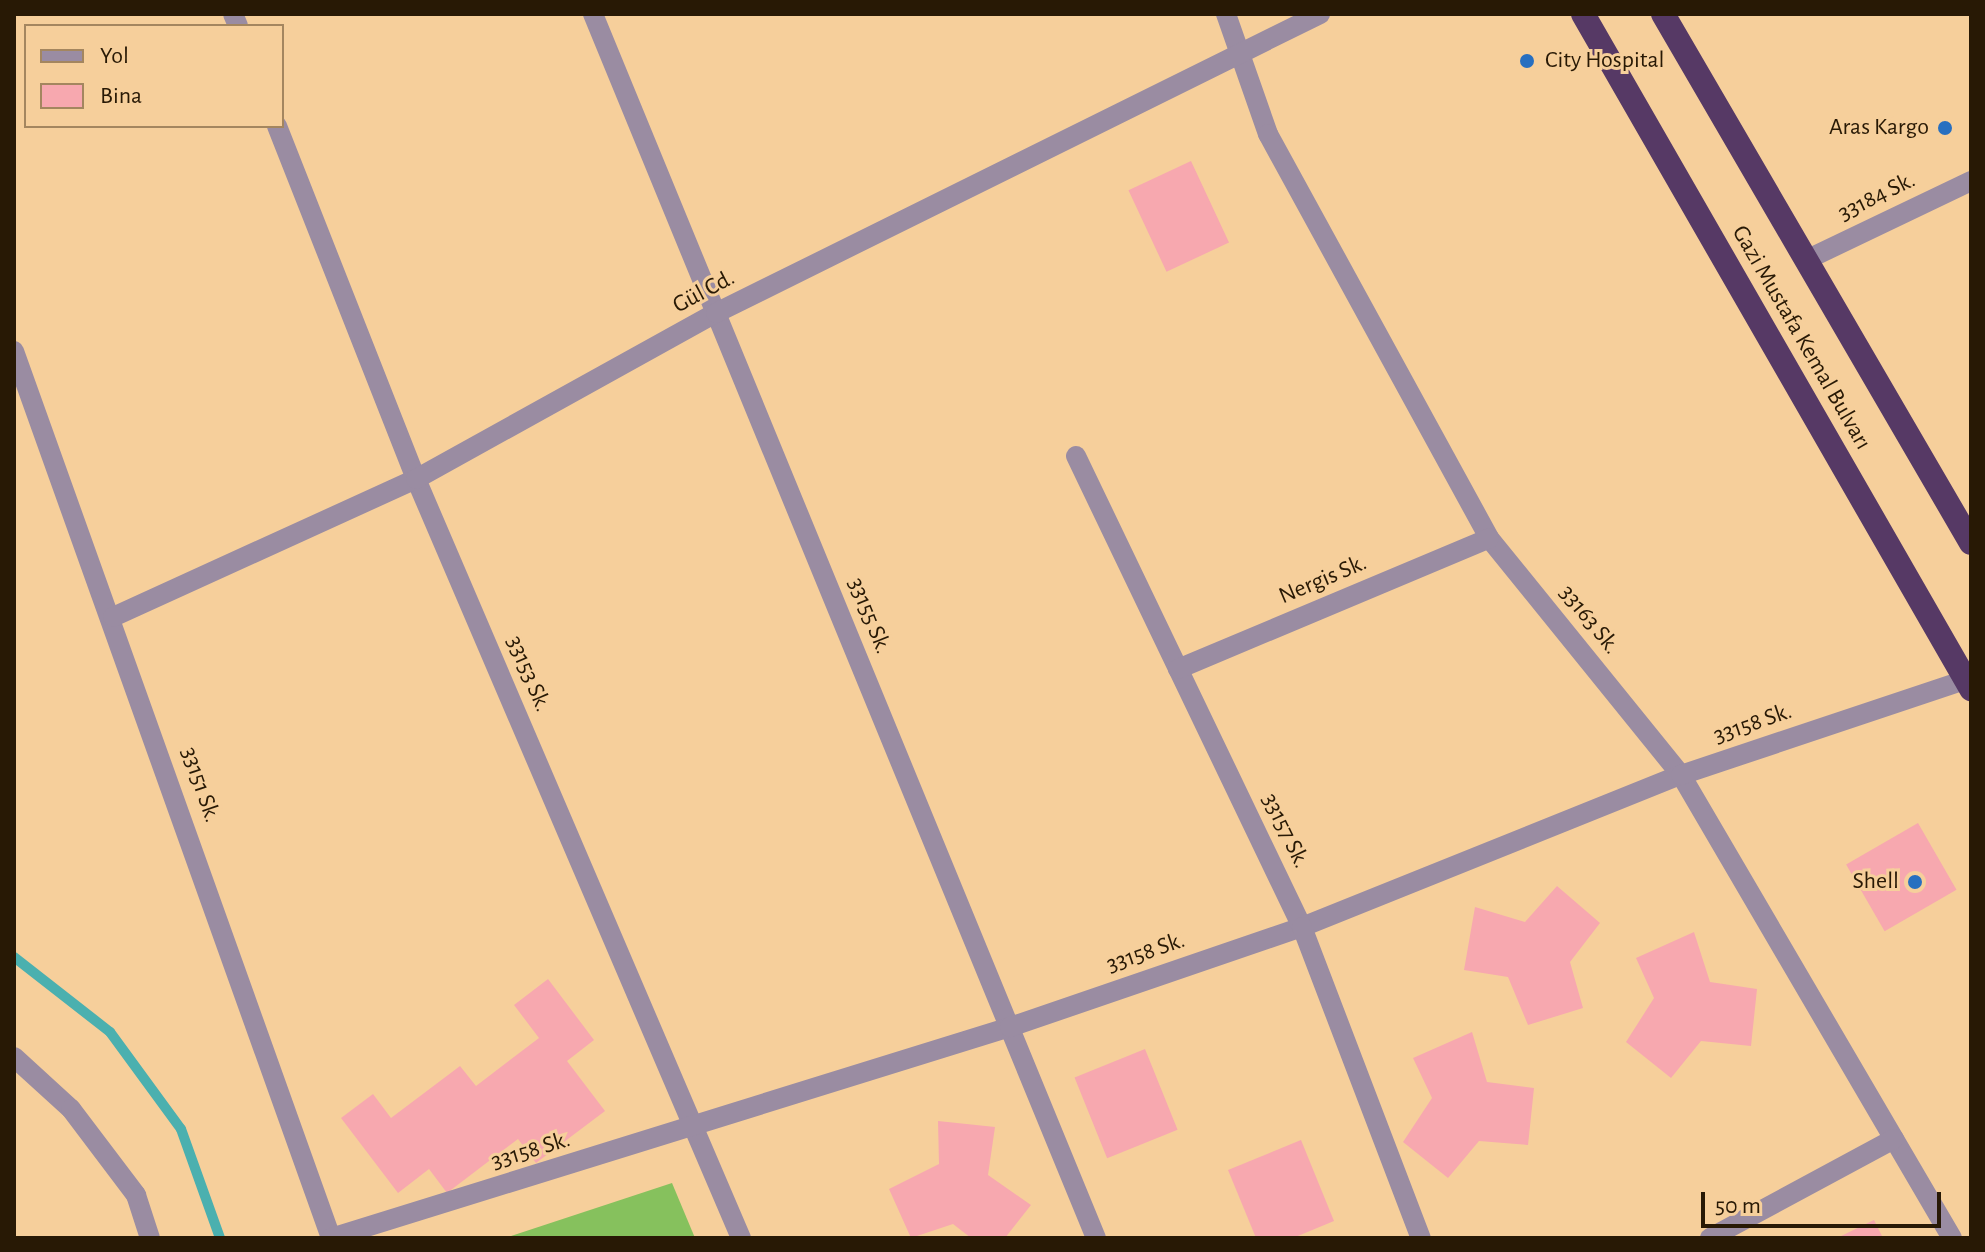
<!DOCTYPE html>
<html>
<head>
<meta charset="utf-8">
<style>
	body { margin:0 }
	#map { position:relative; width:1985px; height:1252px; overflow:hidden; background:#f6cf9b; font-family:"Alegreya Sans",sans-serif }
	div>[style] { position:absolute }
	.green>* { inset:0; background:#86c15d }
	.stream>* { height:10px; margin:-5px; padding:0 5px; transform-origin:5px; border-radius:5px; background:#4bb0af }
	.building>* { inset:0; background:#f7a8af; transform-origin:0 0 }
	.street>* { height:20px; margin:-10px; padding:0 10px; transform-origin:10px; border-radius:10px; background:#9a8ca2 }
	.highway>* { height:24px; margin:-12px; padding:0 12px; transform-origin:12px; border-radius:12px; background:#563965 }
	.dots>* { width:22px; height:22px; translate:-50% -50%; box-sizing:border-box; border:4px solid #f6cf9b; border-radius:50% }
	span { translate:-50% -50%; white-space:nowrap; text-align:center; line-height:1.15; -webkit-text-stroke:6px #f6cf9b; paint-order:stroke }
	.poi-label { font-size:24px; color:#281905 }
	.left { translate:0 -50%; text-align:left }
	.right { translate:-100% -50%; text-align:right }
	.street-label { font-size:24px; color:#281905 }
	.frame { position:absolute; inset:0; border:16px solid #281905; pointer-events:none }
	.legend { position:absolute; left:24px; top:24px; width:260px; height:104px; box-sizing:border-box; background:#f6cf9b; border:2px solid #a4865f; margin:0; padding:10px 14px; list-style:none; font-size:24px; color:#281905 }
	.legend li { display:flex; align-items:center; gap:16px; height:40px }
	.legend b { width:40px; border:2px solid #a4865f }
	.scale { position:absolute; left:1701px; top:1192px; width:240px; height:36px; box-sizing:border-box; border:4px solid #281905; border-top:0; padding-left:10px; font-size:24px; line-height:28px; white-space:nowrap; color:#281905; -webkit-text-stroke:6px #f6cf9b; paint-order:stroke }
</style>
</head>
<body>
<div id="map">
	<div class="green">
		<i style="clip-path:polygon(672px 1183px,695px 1238px,505px 1238px)"></i>
	</div>
	<div class="stream">
		<i style="left:14px;top:957px;width:122px;rotate:38deg"></i>
		<i style="left:110px;top:1032px;width:120px;rotate:53.8deg"></i>
		<i style="left:181px;top:1129px;width:116px;rotate:70.3deg"></i>
	</div>
	<div class="building">
		<i style="left:1191px;top:161px;width:90px;height:69px;rotate:65deg"></i>
		<i style="left:1918px;top:823px;width:77px;height:83px;rotate:60deg"></i>
		<i style="clip-path:polygon(1557px 886px,1600px 923px,1570px 962px,1583px 1008px,1528px 1025px,1508px 977px,1464px 970px,1475px 907px,1525px 922px)"></i>
		<i style="clip-path:polygon(1694px 932px,1710px 982px,1757px 989px,1751px 1046px,1701px 1041px,1671px 1078px,1626px 1042px,1654px 998px,1636px 958px)"></i>
		<i style="clip-path:polygon(548px 979px,594px 1040px,567px 1061px,605px 1111px,536px 1163px,518px 1139px,447px 1193px,429px 1169px,398px 1193px,341px 1118px,373px 1094px,391px 1118px,460px 1066px,476px 1086px,539px 1038px,514px 1005px)"></i>
		<i style="clip-path:polygon(1472px 1032px,1487px 1082px,1534px 1088px,1528px 1145px,1479px 1141px,1448px 1178px,1403px 1142px,1432px 1098px,1413px 1058px)"></i>
		<i style="left:1145px;top:1049px;width:87px;height:76px;rotate:68deg"></i>
		<i style="clip-path:polygon(938px 1121px,995px 1127px,988px 1175px,1031px 1205px,1005px 1238px,971px 1238px,953px 1224px,911px 1238px,889px 1189px,939px 1164px)"></i>
		<i style="clip-path:polygon(1301px 1140px,1334px 1221px,1293px 1238px,1256px 1238px,1228px 1170px)"></i>
		<i style="clip-path:polygon(1874px 1220px,1883px 1238px,1837px 1238px)"></i>
	</div>
	<div class="street">
		<i style="left:233px;top:14px;width:13px;rotate:67deg"></i>
		<i style="left:593px;top:14px;width:1323px;rotate:67.66deg"></i>
		<i style="left:1226px;top:14px;width:127px;rotate:70.7deg"></i>
		<i style="left:1268px;top:134px;width:460px;rotate:61.3deg"></i>
		<i style="left:1489px;top:538px;width:305px;rotate:51deg"></i>
		<i style="left:1681px;top:775px;width:536px;rotate:59.66deg"></i>
		<i style="left:277px;top:126px;width:379px;rotate:68.5deg"></i>
		<i style="left:416px;top:479px;width:826px;rotate:66.82deg"></i>
		<i style="left:1806px;top:260px;width:183px;rotate:-25.6deg"></i>
		<i style="left:14px;top:351px;width:942px;rotate:70.33deg"></i>
		<i style="left:331px;top:1238px;width:711px;rotate:-17.26deg"></i>
		<i style="left:1010px;top:1027px;width:309px;rotate:-18.9deg"></i>
		<i style="left:1302px;top:927px;width:408px;rotate:-21.9deg"></i>
		<i style="left:1681px;top:775px;width:299px;rotate:-18.5deg"></i>
		<i style="left:1076px;top:456px;width:522px;rotate:64.37deg"></i>
		<i style="left:1302px;top:927px;width:333px;rotate:69.1deg"></i>
		<i style="left:113px;top:617px;width:333px;rotate:-24.5deg"></i>
		<i style="left:416px;top:479px;width:343px;rotate:-29deg"></i>
		<i style="left:716px;top:313px;width:674px;rotate:-26.34deg"></i>
		<i style="left:1178px;top:669px;width:337px;rotate:-22.8deg"></i>
		<i style="left:14px;top:1057px;width:77px;rotate:42.4deg"></i>
		<i style="left:71px;top:1109px;width:108px;rotate:52.9deg"></i>
		<i style="left:136px;top:1195px;width:45px;rotate:72deg"></i>
		<i style="left:1710px;top:1238px;width:209px;rotate:-28.3deg"></i>
	</div>
	<div class="highway">
		<i style="left:1583px;top:14px;width:779px;rotate:60.11deg"></i>
		<i style="left:1663px;top:14px;width:612px;rotate:59.79deg"></i>
	</div>
	<div class="dots">
		<i style="left:1527px;top:61px;background:#276fc0"></i>
		<i style="left:1945px;top:128px;background:#276fc0"></i>
		<i style="left:1915px;top:882px;background:#276fc0"></i>
	</div>
	<div class="poi-label">
		<span class="left" style="left:1545px;top:61px">City Hospital</span>
		<span class="right" style="left:1929px;top:128px">Aras Kargo</span>
		<span class="right" style="left:1899px;top:882px">Shell</span>
	</div>
	<div class="street-label">
		<span style="left:1877px;top:197px;rotate:-26deg">33184 Sk.</span>
		<span style="left:704px;top:292px;rotate:-28deg">Gül Cd.</span>
		<span style="left:1801px;top:338px;rotate:60deg">Gazi Mustafa Kemal Bulvarı</span>
		<span style="left:1323px;top:580px;rotate:-23deg">Nergis Sk.</span>
		<span style="left:869px;top:616px;rotate:68deg">33155 Sk.</span>
		<span style="left:1589px;top:620px;rotate:51deg">33163 Sk.</span>
		<span style="left:528px;top:674px;rotate:67deg">33153 Sk.</span>
		<span style="left:1753px;top:724px;rotate:-19deg">33158 Sk.</span>
		<span style="left:200px;top:785px;rotate:71deg">33151 Sk.</span>
		<span style="left:1285px;top:831px;rotate:64deg">33157 Sk.</span>
		<span style="left:1146px;top:953px;rotate:-19deg">33158 Sk.</span>
		<span style="left:531px;top:1151px;rotate:-17deg">33158 Sk.</span>
	</div>
	<div class="frame"></div>
	<ul class="legend">
	<li><b style="height:10px;background:#9a8ca2"></b>Yol</li>
	<li><b style="height:22px;background:#f7a8af"></b>Bina</li>
	</ul>
	<div class="scale">50 m</div>
</div>
</body>
</html>
